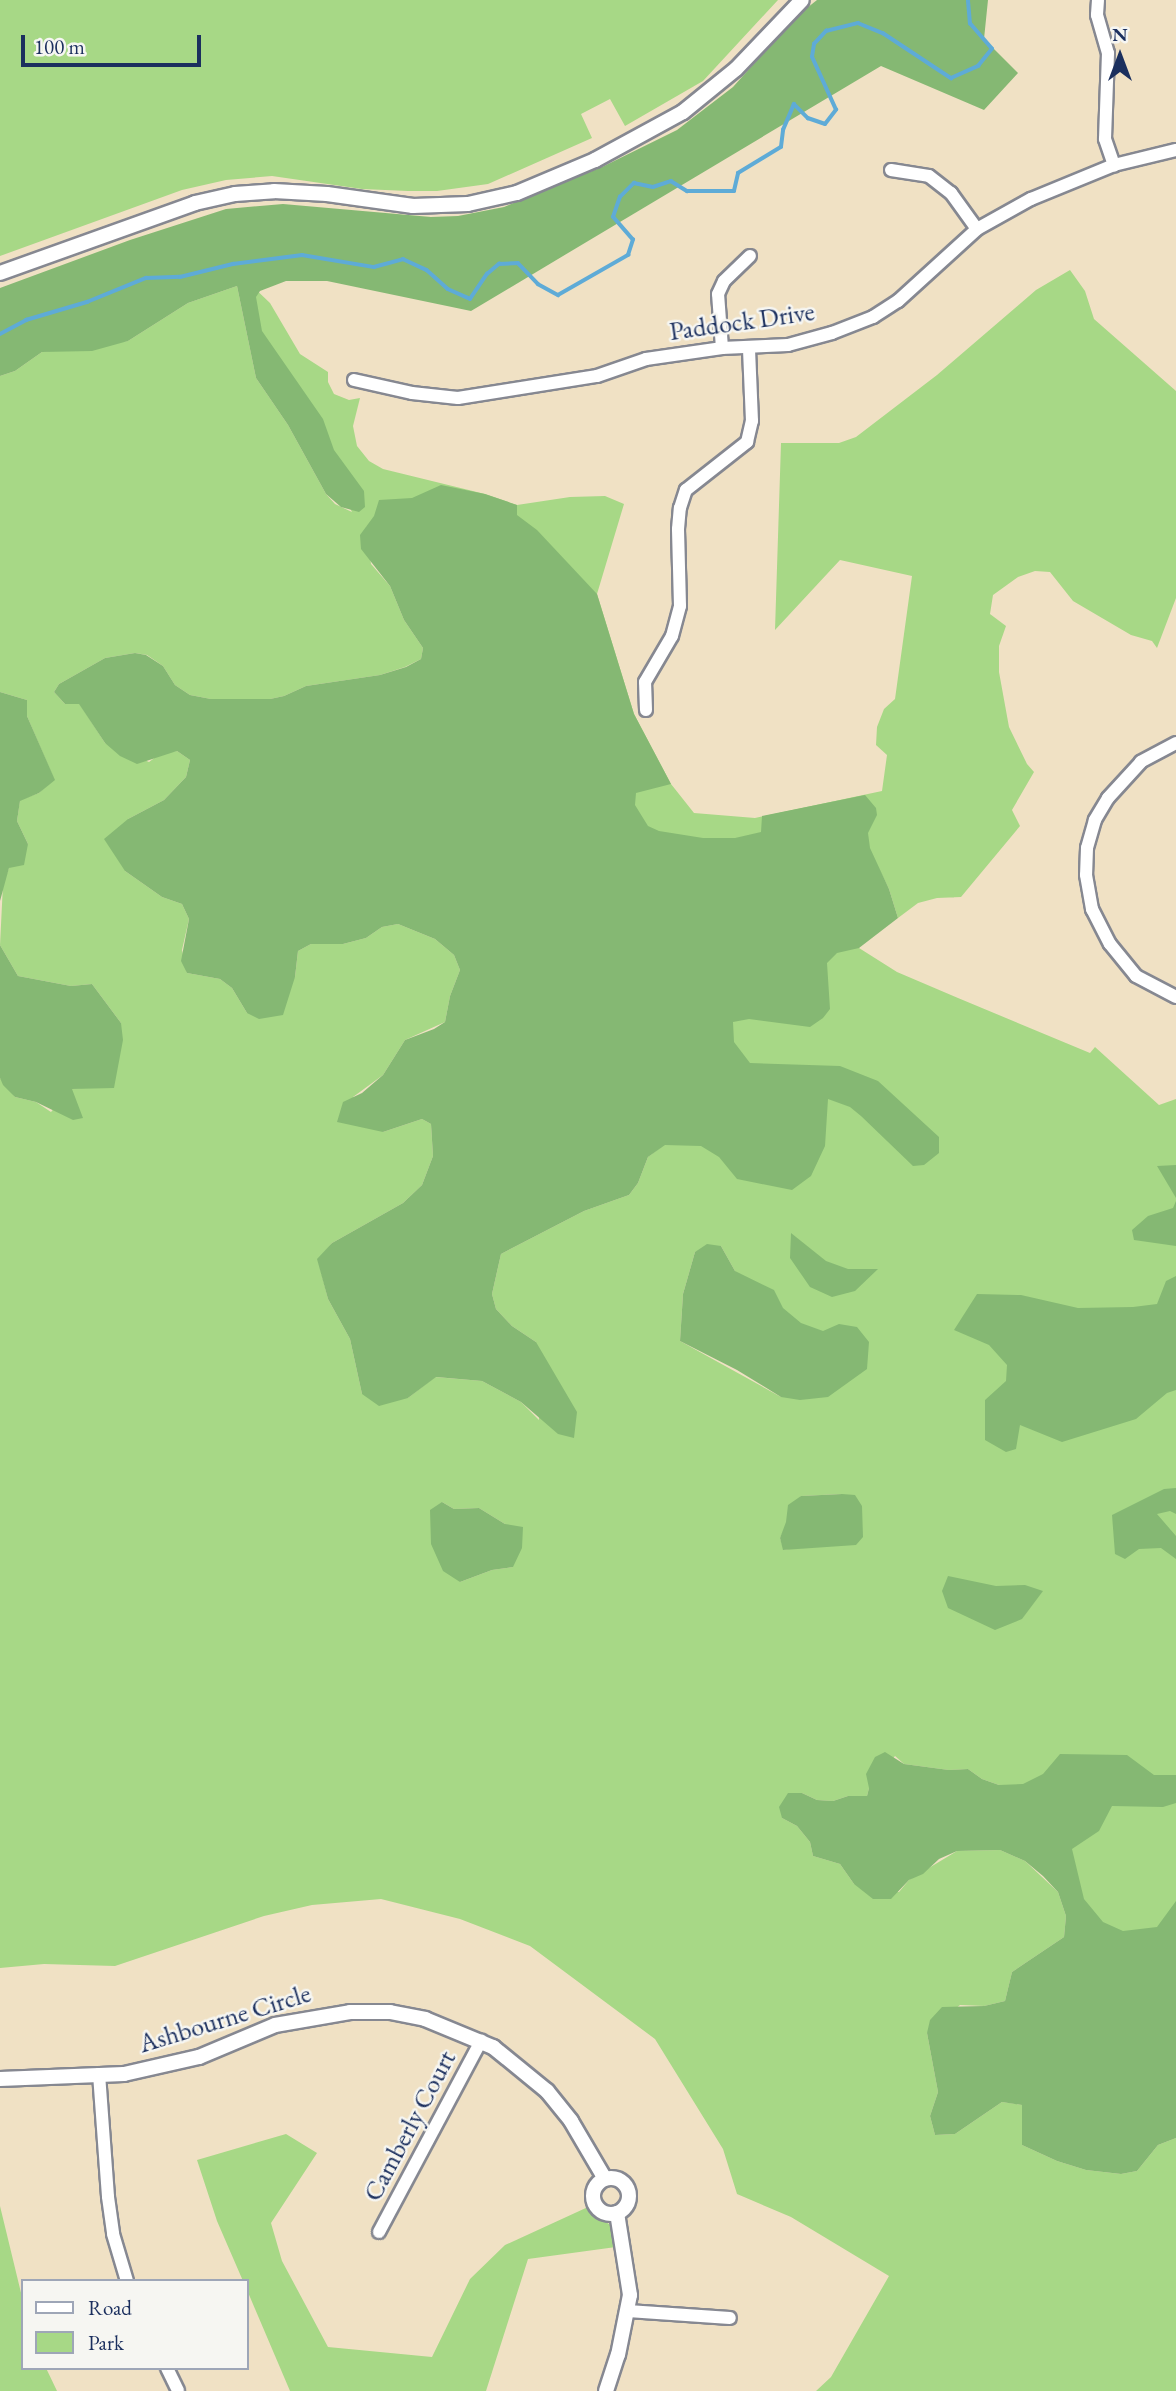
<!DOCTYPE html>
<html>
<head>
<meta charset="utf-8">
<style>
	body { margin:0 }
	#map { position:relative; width:1176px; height:2391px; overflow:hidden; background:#f0e1c4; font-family:"EB Garamond",serif }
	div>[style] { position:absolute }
	.green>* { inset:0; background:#a7d886 }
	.forest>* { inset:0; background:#85b873 }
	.stream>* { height:3.5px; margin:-1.75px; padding:0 1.75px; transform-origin:1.75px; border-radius:1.75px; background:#5eabd7 }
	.roads { filter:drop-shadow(2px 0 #868891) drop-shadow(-2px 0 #868891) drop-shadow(0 2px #868891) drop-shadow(0 -2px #868891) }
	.minor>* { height:12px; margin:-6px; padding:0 6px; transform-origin:6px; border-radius:6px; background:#fff }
	.tertiary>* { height:14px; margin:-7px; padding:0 7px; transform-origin:7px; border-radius:7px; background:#fff }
	.tertiary>.ring { margin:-7px; padding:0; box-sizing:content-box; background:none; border:14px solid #fff; border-radius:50% }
	span { translate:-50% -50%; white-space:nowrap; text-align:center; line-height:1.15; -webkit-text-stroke:5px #f6f6f2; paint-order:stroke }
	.street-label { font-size:26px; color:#1b2f5e }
	.legend { position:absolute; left:21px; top:2279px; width:228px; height:91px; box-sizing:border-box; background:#f6f6f2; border:2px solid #9ea6b7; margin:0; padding:9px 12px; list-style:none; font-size:21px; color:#1b2f5e }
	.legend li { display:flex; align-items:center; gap:14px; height:35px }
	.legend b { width:35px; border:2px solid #9ea6b7 }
	.north { position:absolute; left:1085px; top:21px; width:70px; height:70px; -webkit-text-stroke:5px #f6f6f2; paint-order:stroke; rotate:0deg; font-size:19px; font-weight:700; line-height:28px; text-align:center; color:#1b2f5e }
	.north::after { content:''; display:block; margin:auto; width:24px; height:32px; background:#1b2f5e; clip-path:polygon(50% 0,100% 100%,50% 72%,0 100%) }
	.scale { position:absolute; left:21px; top:35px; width:180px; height:32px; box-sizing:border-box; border:4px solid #1b2f5e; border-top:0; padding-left:9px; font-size:21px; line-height:24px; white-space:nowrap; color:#1b2f5e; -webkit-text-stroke:5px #f6f6f2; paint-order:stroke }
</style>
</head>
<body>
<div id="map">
	<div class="green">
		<i style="clip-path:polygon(0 0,778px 0,703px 81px,625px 126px,610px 99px,581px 114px,592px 138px,488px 184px,437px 191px,408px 191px,362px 189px,272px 176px,226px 180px,182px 190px,0 256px)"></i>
		<i style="clip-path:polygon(evenodd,1070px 270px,1085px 291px,1094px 319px,1176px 391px,1176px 598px,1157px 648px,1152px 641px,1131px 635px,1073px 601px,1050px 572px,1035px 571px,1018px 577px,993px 595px,990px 614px,1006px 626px,999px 646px,999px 672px,1009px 727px,1027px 764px,1034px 772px,1012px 810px,1020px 826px,961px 897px,937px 898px,918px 903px,898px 918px,889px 889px,873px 857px,859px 948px,897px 972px,958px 998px,1090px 1053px,1095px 1047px,1159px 1105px,1176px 1099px,1176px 2096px,999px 1785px,982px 1779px,968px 1769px,949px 1770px,904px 1764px,895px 1756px,869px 1788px,867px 1796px,848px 1796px,833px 1801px,817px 1800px,802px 1793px,782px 1818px,797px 1826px,810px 1842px,813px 1856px,840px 1864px,854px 1884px,899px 1892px,909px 1880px,957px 1851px,1000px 1850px,1025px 1861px,1058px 1892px,1066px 1916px,1064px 1937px,1012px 1972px,1005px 2001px,984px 2006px,960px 2005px,927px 2033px,938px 2092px,930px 2116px,935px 2135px,955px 2134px,1002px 2102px,1023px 2105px,1022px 2145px,1057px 2161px,1086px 2170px,1121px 2174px,1137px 2171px,1158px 2145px,1176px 2138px,1176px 2391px,816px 2391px,831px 2377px,889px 2276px,791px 2217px,737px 2194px,723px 2149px,655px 2039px,530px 1946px,460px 1919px,381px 1899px,312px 1905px,264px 1916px,115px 1966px,44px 1964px,0 1968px,0 1078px,15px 1097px,36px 1102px,51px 1112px,71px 1089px,102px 1086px,121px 1023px,92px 984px,71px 986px,18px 976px,0 945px,3px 884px,9px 868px,28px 844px,17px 821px,20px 800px,39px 793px,54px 779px,27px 716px,27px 700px,0 692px,0 376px,15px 371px,42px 352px,128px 341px,188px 303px,237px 286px,256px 378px,288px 425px,326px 494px,335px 504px,352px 512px,250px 318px,247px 281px,270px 303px,300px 354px,328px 372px,328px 382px,334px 394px,349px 400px,360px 398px,353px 426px,357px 446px,369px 461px,383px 469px,485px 494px,517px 505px,570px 497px,605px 496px,624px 504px,597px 594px,634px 714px,671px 784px,694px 813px,755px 818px,882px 791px,887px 755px,876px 745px,877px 727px,884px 709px,895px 699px,912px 576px,840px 560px,775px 630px,781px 443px,839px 443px,856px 437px,937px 375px,1036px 290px,1070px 270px,366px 526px,676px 1145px,665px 1144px,648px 1157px,638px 1183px,629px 1195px,584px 1211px,501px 1254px,492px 1294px,496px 1309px,512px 1326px,536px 1342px,539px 1420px,521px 1402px,482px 1381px,435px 1377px,408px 1398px,362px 1394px,350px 1339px,328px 1299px,318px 1260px,332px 1243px,403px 1203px,422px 1185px,433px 1156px,431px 1124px,422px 1119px,383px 1132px,353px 1097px,383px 1075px,405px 1040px,445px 1022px,450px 996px,460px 970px,454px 955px,435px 939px,398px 924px,382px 927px,366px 938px,343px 944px,311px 944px,298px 951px,295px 977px,247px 1013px,232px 988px,220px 979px,187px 973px,182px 950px,189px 919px,182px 904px,162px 897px,125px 871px,128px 819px,164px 800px,186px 777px,190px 760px,177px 751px,161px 753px,149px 762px,105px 743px,79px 703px,65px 704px,54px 692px,59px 684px,105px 658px,135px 653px,147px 655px,163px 666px,175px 685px,190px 695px,211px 699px,270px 699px,284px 696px,306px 686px,380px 675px,405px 667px,421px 659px,423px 648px,404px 620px,390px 586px,371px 564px,366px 526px,1070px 270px,721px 1246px,735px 1271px,781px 1397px,680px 1341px,683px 1294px,695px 1252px,721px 1246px,1070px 270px,842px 1494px,799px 1547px,784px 1550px,780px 1538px,801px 1496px,842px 1494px,1070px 270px,442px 1502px,454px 1509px,479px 1508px,505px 1524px,513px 1567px,492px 1570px,460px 1582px,442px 1502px)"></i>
		<i style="clip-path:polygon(286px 2134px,317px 2153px,271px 2223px,282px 2261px,328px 2347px,432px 2357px,470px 2279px,505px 2245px,588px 2207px,610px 2225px,616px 2247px,528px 2259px,486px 2391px,290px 2391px,247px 2290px,247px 2281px,243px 2281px,217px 2221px,197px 2160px)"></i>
		<i style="clip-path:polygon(0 2206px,23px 2301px,23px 2368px,46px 2368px,57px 2391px,0 2391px)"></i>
	</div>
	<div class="forest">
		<i style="clip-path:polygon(817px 0,988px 0,984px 39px,1018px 73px,984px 110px,881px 66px,471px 311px,327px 281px,286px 281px,260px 291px,256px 297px,262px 331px,323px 419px,334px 450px,364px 491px,365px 507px,359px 512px,341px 507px,326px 494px,288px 425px,256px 378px,237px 286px,188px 303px,128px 341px,92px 351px,42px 352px,15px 371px,0 376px,0 288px,130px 240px,226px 209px,283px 204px,431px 217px,458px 216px,504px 207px,602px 167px,677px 130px,733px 87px,797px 16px)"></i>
		<i style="clip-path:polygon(441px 485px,485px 494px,517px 505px,517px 515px,537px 530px,597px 594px,634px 714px,671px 784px,636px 793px,635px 805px,648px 826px,659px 831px,703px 838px,735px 838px,761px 832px,762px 816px,865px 795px,876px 808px,877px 815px,868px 833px,870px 848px,889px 889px,898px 918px,859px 948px,837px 953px,827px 963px,830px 1009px,823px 1018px,810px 1027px,749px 1019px,733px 1022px,734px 1042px,750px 1063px,840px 1066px,878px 1081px,939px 1137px,939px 1153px,924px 1165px,913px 1166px,861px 1116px,850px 1107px,828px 1099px,825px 1146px,811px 1176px,792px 1190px,737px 1179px,719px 1157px,701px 1146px,665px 1145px,648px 1157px,638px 1183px,629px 1195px,584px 1211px,501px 1254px,492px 1294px,496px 1309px,512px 1326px,536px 1342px,577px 1412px,574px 1438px,558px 1434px,521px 1402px,482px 1381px,436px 1377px,408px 1398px,379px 1406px,362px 1394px,350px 1339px,328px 1299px,317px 1259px,332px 1243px,403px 1203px,422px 1185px,433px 1156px,431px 1124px,422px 1119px,383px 1132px,337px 1122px,343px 1102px,362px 1093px,383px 1075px,405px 1040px,434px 1029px,445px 1022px,450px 996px,460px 970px,454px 955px,435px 939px,398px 924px,382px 927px,366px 938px,343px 944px,311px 944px,298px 951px,295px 977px,283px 1015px,259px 1019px,247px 1013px,232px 988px,220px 979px,187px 973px,181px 961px,189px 919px,182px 904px,162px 897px,125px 871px,104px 839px,128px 819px,164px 800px,186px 777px,190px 760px,177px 751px,137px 764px,120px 756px,105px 743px,79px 704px,65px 704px,54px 692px,59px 684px,105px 658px,135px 653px,146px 655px,163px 666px,175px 685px,190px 695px,211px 699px,270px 699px,284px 696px,306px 686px,380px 675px,406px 667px,421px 659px,423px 648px,404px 620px,390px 586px,361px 549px,360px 535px,374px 516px,379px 500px,412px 498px)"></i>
		<i style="clip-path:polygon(0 692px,27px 700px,27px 716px,55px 780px,39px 793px,20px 801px,17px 821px,28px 844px,24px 865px,9px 868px,0 901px)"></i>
		<i style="clip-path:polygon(0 945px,18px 976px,71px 986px,92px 984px,121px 1023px,123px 1040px,114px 1088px,72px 1089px,83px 1118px,73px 1120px,36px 1102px,15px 1097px,3px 1085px,0 1078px)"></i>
		<i style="clip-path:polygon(1176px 1165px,1176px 1198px,1157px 1166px)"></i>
		<i style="clip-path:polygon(1176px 1201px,1176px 1246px,1134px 1240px,1132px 1230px,1148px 1216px,1173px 1208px)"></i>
		<i style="clip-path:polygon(791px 1233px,826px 1261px,848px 1269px,878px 1269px,855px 1291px,832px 1297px,810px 1287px,790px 1258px)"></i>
		<i style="clip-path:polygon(707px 1244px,721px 1246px,735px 1271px,774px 1290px,783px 1308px,801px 1323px,823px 1331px,839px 1324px,857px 1327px,869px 1342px,867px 1369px,828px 1397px,800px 1400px,781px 1397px,737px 1370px,680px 1341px,683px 1294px,695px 1252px)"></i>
		<i style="clip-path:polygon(1176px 1276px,1176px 1390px,1167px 1393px,1136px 1419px,1062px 1442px,1020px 1425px,1016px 1449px,1006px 1452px,985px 1440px,985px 1400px,1006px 1381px,1007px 1365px,989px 1345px,954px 1330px,977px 1294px,1021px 1295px,1078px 1308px,1133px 1307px,1157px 1304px,1166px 1281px)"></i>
		<i style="clip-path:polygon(1176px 1488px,1176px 1514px,1170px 1511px,1157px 1514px,1176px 1536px,1176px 1559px,1161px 1548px,1139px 1549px,1125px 1559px,1115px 1554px,1112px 1515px,1164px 1489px)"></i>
		<i style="clip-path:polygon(842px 1494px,855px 1495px,862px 1506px,863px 1537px,856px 1545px,783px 1550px,780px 1538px,786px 1522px,788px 1505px,801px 1496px)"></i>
		<i style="clip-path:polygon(442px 1502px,454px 1509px,479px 1508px,505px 1524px,523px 1527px,522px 1548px,513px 1567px,492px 1570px,460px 1582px,443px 1571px,431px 1544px,430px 1510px)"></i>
		<i style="clip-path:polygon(948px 1576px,996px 1586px,1025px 1585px,1043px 1591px,1022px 1619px,995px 1630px,948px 1608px,942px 1591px)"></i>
		<i style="clip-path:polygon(885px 1752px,904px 1764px,949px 1770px,968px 1769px,982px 1779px,999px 1785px,1023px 1784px,1043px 1774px,1060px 1754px,1127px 1755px,1154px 1775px,1176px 1775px,1176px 1803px,1163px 1807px,1112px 1806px,1099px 1831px,1072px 1849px,1084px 1899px,1103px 1922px,1123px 1931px,1157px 1927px,1176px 1901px,1176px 2138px,1158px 2145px,1137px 2171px,1121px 2174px,1086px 2170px,1057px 2161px,1022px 2145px,1022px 2105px,1002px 2102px,955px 2134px,935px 2135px,930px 2116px,938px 2092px,927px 2033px,930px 2020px,942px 2007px,984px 2006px,1005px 2001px,1012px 1972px,1064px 1937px,1066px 1916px,1058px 1892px,1043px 1876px,1025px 1861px,1000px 1850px,957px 1851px,939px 1859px,923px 1874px,909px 1880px,891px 1899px,873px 1899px,854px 1884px,840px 1864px,813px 1856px,810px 1842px,797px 1826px,782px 1818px,779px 1807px,788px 1793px,802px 1793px,817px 1800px,833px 1801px,848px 1796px,867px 1796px,869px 1788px,866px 1774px,875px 1757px)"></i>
	</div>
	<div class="stream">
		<i style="left:0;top:334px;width:30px;rotate:-28deg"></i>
		<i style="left:26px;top:320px;width:64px;rotate:-16.4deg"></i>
		<i style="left:87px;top:302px;width:64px;rotate:-22.1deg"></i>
		<i style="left:146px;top:278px;width:34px;rotate:-2deg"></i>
		<i style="left:180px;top:277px;width:55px;rotate:-13.8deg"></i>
		<i style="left:233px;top:264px;width:70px;rotate:-7.4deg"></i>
		<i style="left:302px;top:255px;width:73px;rotate:9.5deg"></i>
		<i style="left:374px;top:267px;width:30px;rotate:-15deg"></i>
		<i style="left:403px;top:259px;width:26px;rotate:25deg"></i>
		<i style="left:427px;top:270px;width:28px;rotate:42deg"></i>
		<i style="left:448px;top:289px;width:24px;rotate:24deg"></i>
		<i style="left:470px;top:299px;width:30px;rotate:-56deg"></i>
		<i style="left:487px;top:274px;width:16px;rotate:-40deg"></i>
		<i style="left:499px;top:264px;width:19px;rotate:-3deg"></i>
		<i style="left:518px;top:263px;width:29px;rotate:46deg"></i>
		<i style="left:538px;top:284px;width:23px;rotate:29deg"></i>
		<i style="left:558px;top:295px;width:81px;rotate:-29.7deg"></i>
		<i style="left:628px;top:255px;width:16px;rotate:-72deg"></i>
		<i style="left:633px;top:240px;width:30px;rotate:-131deg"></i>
		<i style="left:613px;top:217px;width:21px;rotate:-71deg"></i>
		<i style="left:620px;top:197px;width:20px;rotate:-45deg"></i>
		<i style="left:634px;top:183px;width:19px;rotate:12deg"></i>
		<i style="left:653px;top:187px;width:19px;rotate:-18deg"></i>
		<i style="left:671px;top:181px;width:19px;rotate:32deg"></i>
		<i style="left:687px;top:191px;width:47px"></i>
		<i style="left:734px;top:191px;width:18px;rotate:-77deg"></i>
		<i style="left:738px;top:173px;width:50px;rotate:-31.2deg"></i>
		<i style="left:781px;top:147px;width:17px;rotate:-83deg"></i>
		<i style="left:783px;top:130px;width:28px;rotate:-67deg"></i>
		<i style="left:794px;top:104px;width:20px;rotate:45deg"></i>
		<i style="left:808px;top:118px;width:18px;rotate:19deg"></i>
		<i style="left:825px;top:124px;width:18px;rotate:-52deg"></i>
		<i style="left:836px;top:110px;width:58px;rotate:-114.4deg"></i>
		<i style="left:812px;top:57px;width:13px;rotate:-81deg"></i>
		<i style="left:814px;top:44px;width:18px;rotate:-47deg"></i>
		<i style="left:826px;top:31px;width:33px;rotate:-14deg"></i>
		<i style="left:858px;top:23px;width:27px;rotate:22deg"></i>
		<i style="left:883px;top:33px;width:82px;rotate:33.5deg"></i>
		<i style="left:951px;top:78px;width:30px;rotate:-24deg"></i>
		<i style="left:978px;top:66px;width:22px;rotate:-51deg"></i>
		<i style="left:992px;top:49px;width:33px;rotate:-131deg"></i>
		<i style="left:970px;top:24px;width:24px;rotate:-95deg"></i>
	</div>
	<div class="roads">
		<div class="minor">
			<i style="left:1098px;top:0;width:15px;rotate:94deg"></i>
			<i style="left:1097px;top:15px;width:40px;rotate:74deg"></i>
			<i style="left:1108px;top:53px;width:86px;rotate:92deg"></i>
			<i style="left:1105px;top:139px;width:28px;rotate:71deg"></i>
			<i style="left:891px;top:170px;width:38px;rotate:9deg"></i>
			<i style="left:929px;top:176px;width:28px;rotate:38deg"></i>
			<i style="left:951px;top:193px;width:44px;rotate:54.2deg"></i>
			<i style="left:722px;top:348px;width:54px;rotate:-94.2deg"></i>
			<i style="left:718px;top:294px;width:14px;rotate:-65deg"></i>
			<i style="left:724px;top:281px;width:36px;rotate:-44deg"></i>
			<i style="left:354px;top:380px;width:59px;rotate:12.6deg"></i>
			<i style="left:412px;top:393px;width:46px;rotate:6.2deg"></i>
			<i style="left:458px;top:398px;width:141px;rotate:-9deg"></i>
			<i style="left:597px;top:376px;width:52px;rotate:-19.1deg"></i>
			<i style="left:646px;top:359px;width:77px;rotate:-8.2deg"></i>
			<i style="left:722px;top:348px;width:66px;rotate:-2.6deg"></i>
			<i style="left:788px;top:345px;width:46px;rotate:-15.3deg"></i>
			<i style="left:832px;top:333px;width:44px;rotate:-21.3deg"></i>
			<i style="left:873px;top:317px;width:30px;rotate:-33deg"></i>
			<i style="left:898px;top:301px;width:107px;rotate:-42.3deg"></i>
			<i style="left:977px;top:229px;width:62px;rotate:-29.1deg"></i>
			<i style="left:1031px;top:199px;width:90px;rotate:-22.3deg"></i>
			<i style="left:1114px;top:165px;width:64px;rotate:-13.6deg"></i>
			<i style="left:646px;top:710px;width:28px;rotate:-92deg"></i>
			<i style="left:645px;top:682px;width:53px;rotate:-59.6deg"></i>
			<i style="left:672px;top:636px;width:31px;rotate:-75deg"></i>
			<i style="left:680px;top:606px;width:77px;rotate:-91.5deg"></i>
			<i style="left:678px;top:529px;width:21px;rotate:-85deg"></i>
			<i style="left:680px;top:508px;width:19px;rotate:-72deg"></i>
			<i style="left:686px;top:490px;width:78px;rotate:-38.2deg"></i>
			<i style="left:747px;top:442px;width:22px;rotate:-77deg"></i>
			<i style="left:752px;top:421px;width:73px;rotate:-92.4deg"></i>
			<i style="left:1176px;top:743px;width:40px;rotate:152deg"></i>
			<i style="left:1141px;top:762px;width:49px;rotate:132.5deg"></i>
			<i style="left:1108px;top:798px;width:26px;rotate:121deg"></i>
			<i style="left:1095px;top:820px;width:29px;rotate:106deg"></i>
			<i style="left:1087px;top:848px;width:27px;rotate:92deg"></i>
			<i style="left:1086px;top:875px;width:35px;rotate:80deg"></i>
			<i style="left:1092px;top:909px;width:39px;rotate:63deg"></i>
			<i style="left:1110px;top:944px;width:41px;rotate:50.9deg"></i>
			<i style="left:1136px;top:976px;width:45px;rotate:27.7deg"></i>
			<i style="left:99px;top:2074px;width:123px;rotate:85.8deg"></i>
			<i style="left:108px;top:2197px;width:37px;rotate:82deg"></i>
			<i style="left:113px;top:2234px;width:49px;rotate:73.4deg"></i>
			<i style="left:379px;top:2232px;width:217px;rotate:-61.9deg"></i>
			<i style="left:628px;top:2311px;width:102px;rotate:3.9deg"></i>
			<i style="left:167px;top:2368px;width:25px;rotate:64deg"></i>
		</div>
		<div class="tertiary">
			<i style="left:0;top:273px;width:207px;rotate:-19.7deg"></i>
			<i style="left:195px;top:203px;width:41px;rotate:-12.7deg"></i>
			<i style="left:235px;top:194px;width:39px;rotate:-4deg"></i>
			<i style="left:274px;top:191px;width:53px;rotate:3.2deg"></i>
			<i style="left:327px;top:194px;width:87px;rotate:7.9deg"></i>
			<i style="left:413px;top:206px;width:55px;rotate:-2.1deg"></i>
			<i style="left:468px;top:204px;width:50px;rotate:-12.7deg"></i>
			<i style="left:517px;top:193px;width:85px;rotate:-22.9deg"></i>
			<i style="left:595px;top:160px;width:100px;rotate:-28.6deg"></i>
			<i style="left:683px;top:112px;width:68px;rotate:-39.1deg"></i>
			<i style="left:736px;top:69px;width:95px;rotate:-46.3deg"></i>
			<i style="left:0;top:2079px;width:124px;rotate:-2.3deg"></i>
			<i style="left:124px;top:2074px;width:77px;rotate:-12.8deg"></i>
			<i style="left:199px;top:2057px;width:82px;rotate:-22.8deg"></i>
			<i style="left:275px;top:2025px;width:76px;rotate:-9.8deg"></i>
			<i style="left:350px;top:2012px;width:40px"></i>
			<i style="left:390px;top:2012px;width:36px;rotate:11deg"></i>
			<i style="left:425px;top:2019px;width:74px;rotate:22.4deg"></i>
			<i style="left:493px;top:2047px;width:70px;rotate:39.2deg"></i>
			<i style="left:547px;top:2091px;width:38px;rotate:51deg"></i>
			<i style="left:571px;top:2121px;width:67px;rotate:59.6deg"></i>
			<i class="ring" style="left:593px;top:2178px;width:22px;height:22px"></i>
			<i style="left:606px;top:2391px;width:38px;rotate:-72deg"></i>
			<i style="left:618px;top:2355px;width:61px;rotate:-78.7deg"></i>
			<i style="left:630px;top:2295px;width:83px;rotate:-99deg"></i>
		</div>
	</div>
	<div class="street-label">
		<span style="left:742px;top:322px;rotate:-8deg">Paddock Drive</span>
		<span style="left:225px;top:2019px;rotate:-17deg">Ashbourne Circle</span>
		<span style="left:410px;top:2126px;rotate:-62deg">Camberly Court</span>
	</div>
	<ul class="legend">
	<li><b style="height:9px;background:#fff"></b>Road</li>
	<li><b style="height:19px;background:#a7d886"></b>Park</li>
	</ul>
	<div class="north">N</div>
	<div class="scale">100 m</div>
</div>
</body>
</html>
